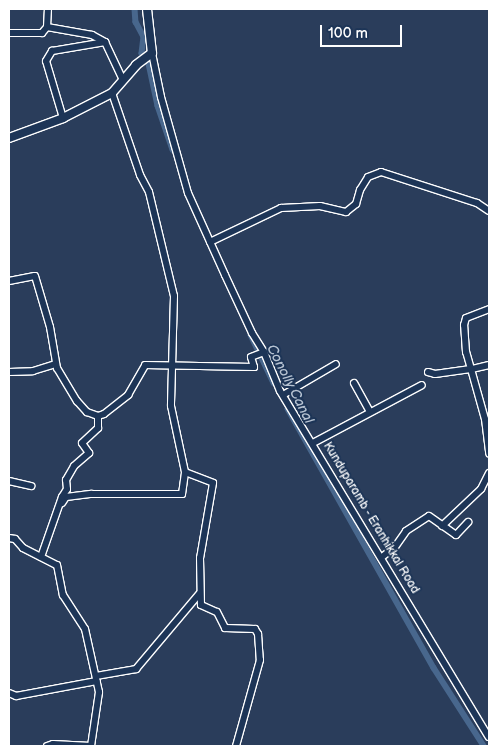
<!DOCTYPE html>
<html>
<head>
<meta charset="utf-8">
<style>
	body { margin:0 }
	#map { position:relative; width:498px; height:755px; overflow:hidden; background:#2a3d5b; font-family:"Balsamiq Sans",sans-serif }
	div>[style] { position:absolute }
	.canal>* { height:5.5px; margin:-2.75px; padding:0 2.75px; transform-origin:2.75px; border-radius:2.75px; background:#48678d }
	.roads { filter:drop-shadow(1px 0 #fff) drop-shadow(-1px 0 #fff) drop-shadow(0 1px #fff) drop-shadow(0 -1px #fff) }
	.minor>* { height:6px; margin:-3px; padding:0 3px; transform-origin:3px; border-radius:3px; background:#1d3557 }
	.major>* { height:8px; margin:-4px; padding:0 4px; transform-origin:4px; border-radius:4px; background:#1d3557 }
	span { translate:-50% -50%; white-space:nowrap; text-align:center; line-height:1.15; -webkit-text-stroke:4px #1d3557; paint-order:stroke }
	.street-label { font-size:12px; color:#fff }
	.water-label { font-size:14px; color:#b6c2d1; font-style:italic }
	.frame { position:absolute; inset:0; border:10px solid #fff; pointer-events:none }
	.scale { position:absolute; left:320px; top:25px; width:82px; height:22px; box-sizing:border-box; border:2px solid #fff; border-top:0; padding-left:6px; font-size:15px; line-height:18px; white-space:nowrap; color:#fff; -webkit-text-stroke:4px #1d3557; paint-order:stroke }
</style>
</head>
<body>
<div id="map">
	<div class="canal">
		<i style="left:135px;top:9px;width:13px;rotate:86deg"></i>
		<i style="left:136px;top:22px;width:17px;rotate:62deg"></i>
		<i style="left:144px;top:37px;width:16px;rotate:97deg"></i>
		<i style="left:142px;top:53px;width:8px;rotate:45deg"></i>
		<i style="left:148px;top:59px;width:48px;rotate:78deg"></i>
		<i style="left:158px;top:106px;width:46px;rotate:71.2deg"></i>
		<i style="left:251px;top:335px;width:53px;rotate:64.4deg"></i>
		<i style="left:288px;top:409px;width:297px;rotate:60.6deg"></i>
		<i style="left:434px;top:668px;width:93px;rotate:57.3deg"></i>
	</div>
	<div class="roads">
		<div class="minor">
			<i style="left:47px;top:27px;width:46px;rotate:10.1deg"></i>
			<i style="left:92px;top:35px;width:15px;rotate:28deg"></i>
			<i style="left:105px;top:42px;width:42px;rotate:64.7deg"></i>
			<i style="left:9px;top:33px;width:33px"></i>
			<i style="left:42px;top:33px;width:8px;rotate:-50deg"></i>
			<i style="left:47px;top:27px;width:18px;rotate:-87deg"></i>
			<i style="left:152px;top:53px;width:45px;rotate:78.4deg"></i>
			<i style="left:161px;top:97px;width:100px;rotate:74.3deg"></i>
			<i style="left:188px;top:193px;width:90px;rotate:65.7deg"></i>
			<i style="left:225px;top:275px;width:64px;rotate:65deg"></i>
			<i style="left:252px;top:333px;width:22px;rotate:58deg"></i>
			<i style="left:264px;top:352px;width:42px;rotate:67.7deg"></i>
			<i style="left:280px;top:391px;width:404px;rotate:58.9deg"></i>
			<i style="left:112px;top:93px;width:87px;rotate:71.1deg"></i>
			<i style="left:140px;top:175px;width:19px;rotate:62deg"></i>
			<i style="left:149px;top:192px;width:107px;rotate:76.5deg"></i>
			<i style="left:174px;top:296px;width:110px;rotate:91.6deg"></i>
			<i style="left:171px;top:406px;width:67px;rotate:78deg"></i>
			<i style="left:185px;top:472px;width:30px;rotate:21deg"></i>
			<i style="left:213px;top:483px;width:76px;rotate:99.8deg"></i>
			<i style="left:200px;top:558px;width:47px;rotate:88.8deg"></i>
			<i style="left:201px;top:605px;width:17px;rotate:24deg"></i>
			<i style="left:217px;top:612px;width:18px;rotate:63deg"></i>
			<i style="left:225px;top:628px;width:30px;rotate:2deg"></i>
			<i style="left:255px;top:629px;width:6px;rotate:59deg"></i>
			<i style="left:258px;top:634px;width:26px;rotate:86deg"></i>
			<i style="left:260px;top:660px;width:89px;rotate:105.6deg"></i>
			<i style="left:63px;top:118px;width:59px;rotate:-106.6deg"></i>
			<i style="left:46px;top:61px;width:12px;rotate:-59deg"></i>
			<i style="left:52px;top:51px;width:54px;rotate:-9.6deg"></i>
			<i style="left:210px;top:242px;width:79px;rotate:-25.6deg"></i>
			<i style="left:281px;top:208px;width:39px;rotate:-3deg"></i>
			<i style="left:320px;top:206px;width:27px;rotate:13deg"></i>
			<i style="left:346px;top:212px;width:13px;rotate:-39deg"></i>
			<i style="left:356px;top:204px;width:15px;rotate:-74deg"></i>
			<i style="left:360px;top:190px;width:15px;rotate:-58deg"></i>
			<i style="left:368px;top:177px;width:14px;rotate:-21deg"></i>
			<i style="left:381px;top:172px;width:101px;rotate:17.9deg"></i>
			<i style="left:477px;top:203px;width:14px;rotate:34deg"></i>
			<i style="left:9px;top:281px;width:26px;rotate:-11deg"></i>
			<i style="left:35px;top:276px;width:53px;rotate:73.6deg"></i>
			<i style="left:50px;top:327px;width:42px;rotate:80.3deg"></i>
			<i style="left:57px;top:368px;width:39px;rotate:59deg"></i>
			<i style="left:77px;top:401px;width:15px;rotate:48deg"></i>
			<i style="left:87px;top:412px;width:12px;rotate:20deg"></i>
			<i style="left:489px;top:365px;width:18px;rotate:167deg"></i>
			<i style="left:471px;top:369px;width:52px;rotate:74.4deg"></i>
			<i style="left:485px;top:419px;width:35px;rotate:83deg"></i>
			<i style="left:9px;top:372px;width:24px;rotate:-2deg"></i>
			<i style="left:33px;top:371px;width:24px;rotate:-17deg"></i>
			<i style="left:428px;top:372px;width:7px;rotate:16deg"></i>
			<i style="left:435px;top:374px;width:36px;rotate:-8deg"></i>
			<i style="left:471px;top:369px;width:18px;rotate:-106deg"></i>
			<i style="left:466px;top:352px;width:27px;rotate:-94deg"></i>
			<i style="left:464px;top:325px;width:7px;rotate:-74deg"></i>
			<i style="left:466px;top:318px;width:25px;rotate:-21deg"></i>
			<i style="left:354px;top:383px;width:33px;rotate:61deg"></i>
			<i style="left:283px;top:395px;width:61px;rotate:-30.3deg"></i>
			<i style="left:313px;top:443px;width:123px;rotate:-28deg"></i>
			<i style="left:9px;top:481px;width:23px;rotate:13deg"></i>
			<i style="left:62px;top:503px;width:7px;rotate:-56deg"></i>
			<i style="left:66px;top:497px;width:26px;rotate:-7deg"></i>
			<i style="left:92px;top:494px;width:90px"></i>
			<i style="left:182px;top:494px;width:22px;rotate:-82deg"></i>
			<i style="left:442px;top:526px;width:54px;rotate:-43.5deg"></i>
			<i style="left:481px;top:489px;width:18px;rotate:-63deg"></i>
			<i style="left:9px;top:538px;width:6px;rotate:9deg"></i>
			<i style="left:15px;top:539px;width:12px;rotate:48deg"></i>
			<i style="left:23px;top:548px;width:38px;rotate:27deg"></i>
			<i style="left:57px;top:565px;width:31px;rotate:79deg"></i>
			<i style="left:63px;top:595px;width:40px;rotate:57.1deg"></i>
			<i style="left:85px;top:629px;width:65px;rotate:77.5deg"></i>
			<i style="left:99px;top:692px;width:55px;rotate:98.4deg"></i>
			<i style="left:41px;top:557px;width:64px;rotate:-70.7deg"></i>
			<i style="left:62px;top:497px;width:9px;rotate:-58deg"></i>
			<i style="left:67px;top:489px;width:9px;rotate:-96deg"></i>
			<i style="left:66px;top:480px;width:16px;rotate:-60deg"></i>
			<i style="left:74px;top:466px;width:20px;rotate:-41deg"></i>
			<i style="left:89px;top:453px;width:12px;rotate:-125deg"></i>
			<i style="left:82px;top:443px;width:22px;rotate:-43deg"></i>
			<i style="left:98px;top:428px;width:12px;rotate:-90deg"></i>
			<i style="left:98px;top:416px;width:6px;rotate:-18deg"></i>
			<i style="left:104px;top:414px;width:31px;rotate:-38deg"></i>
			<i style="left:128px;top:395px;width:34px;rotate:-60deg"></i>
			<i style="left:145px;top:365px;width:109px;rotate:1.1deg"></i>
			<i style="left:254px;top:367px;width:10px;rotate:-107deg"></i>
			<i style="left:251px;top:357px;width:14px;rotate:-21deg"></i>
			<i style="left:382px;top:557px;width:16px;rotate:-38deg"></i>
			<i style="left:395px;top:547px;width:19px;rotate:-55deg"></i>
			<i style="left:406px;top:531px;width:27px;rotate:-33deg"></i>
			<i style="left:429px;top:516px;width:33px;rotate:35deg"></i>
			<i style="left:456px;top:535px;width:18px;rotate:-47deg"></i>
			<i style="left:96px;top:676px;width:41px;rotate:-9.9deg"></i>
			<i style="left:136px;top:669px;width:99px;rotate:-49.9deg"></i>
			<i style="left:9px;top:693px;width:8px;rotate:23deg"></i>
			<i style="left:16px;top:696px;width:82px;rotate:-10.5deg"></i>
			<i style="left:47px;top:746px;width:6px;rotate:-18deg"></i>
			<i style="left:53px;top:744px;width:38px;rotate:3deg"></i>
		</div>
		<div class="major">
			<i style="left:9px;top:138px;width:58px;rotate:-20.3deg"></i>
			<i style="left:63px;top:118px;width:55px;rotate:-27deg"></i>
			<i style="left:112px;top:93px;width:37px;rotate:-49deg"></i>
			<i style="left:136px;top:65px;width:20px;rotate:-37deg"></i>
			<i style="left:152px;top:53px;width:44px;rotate:-96.5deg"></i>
		</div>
	</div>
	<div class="street-label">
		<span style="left:371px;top:518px;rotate:59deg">Kunduparamb - Eranhikkal Road</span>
	</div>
	<div class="water-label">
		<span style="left:290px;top:384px;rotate:63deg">Conolly Canal</span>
	</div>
	<div class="frame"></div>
	<div class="scale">100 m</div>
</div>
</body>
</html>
